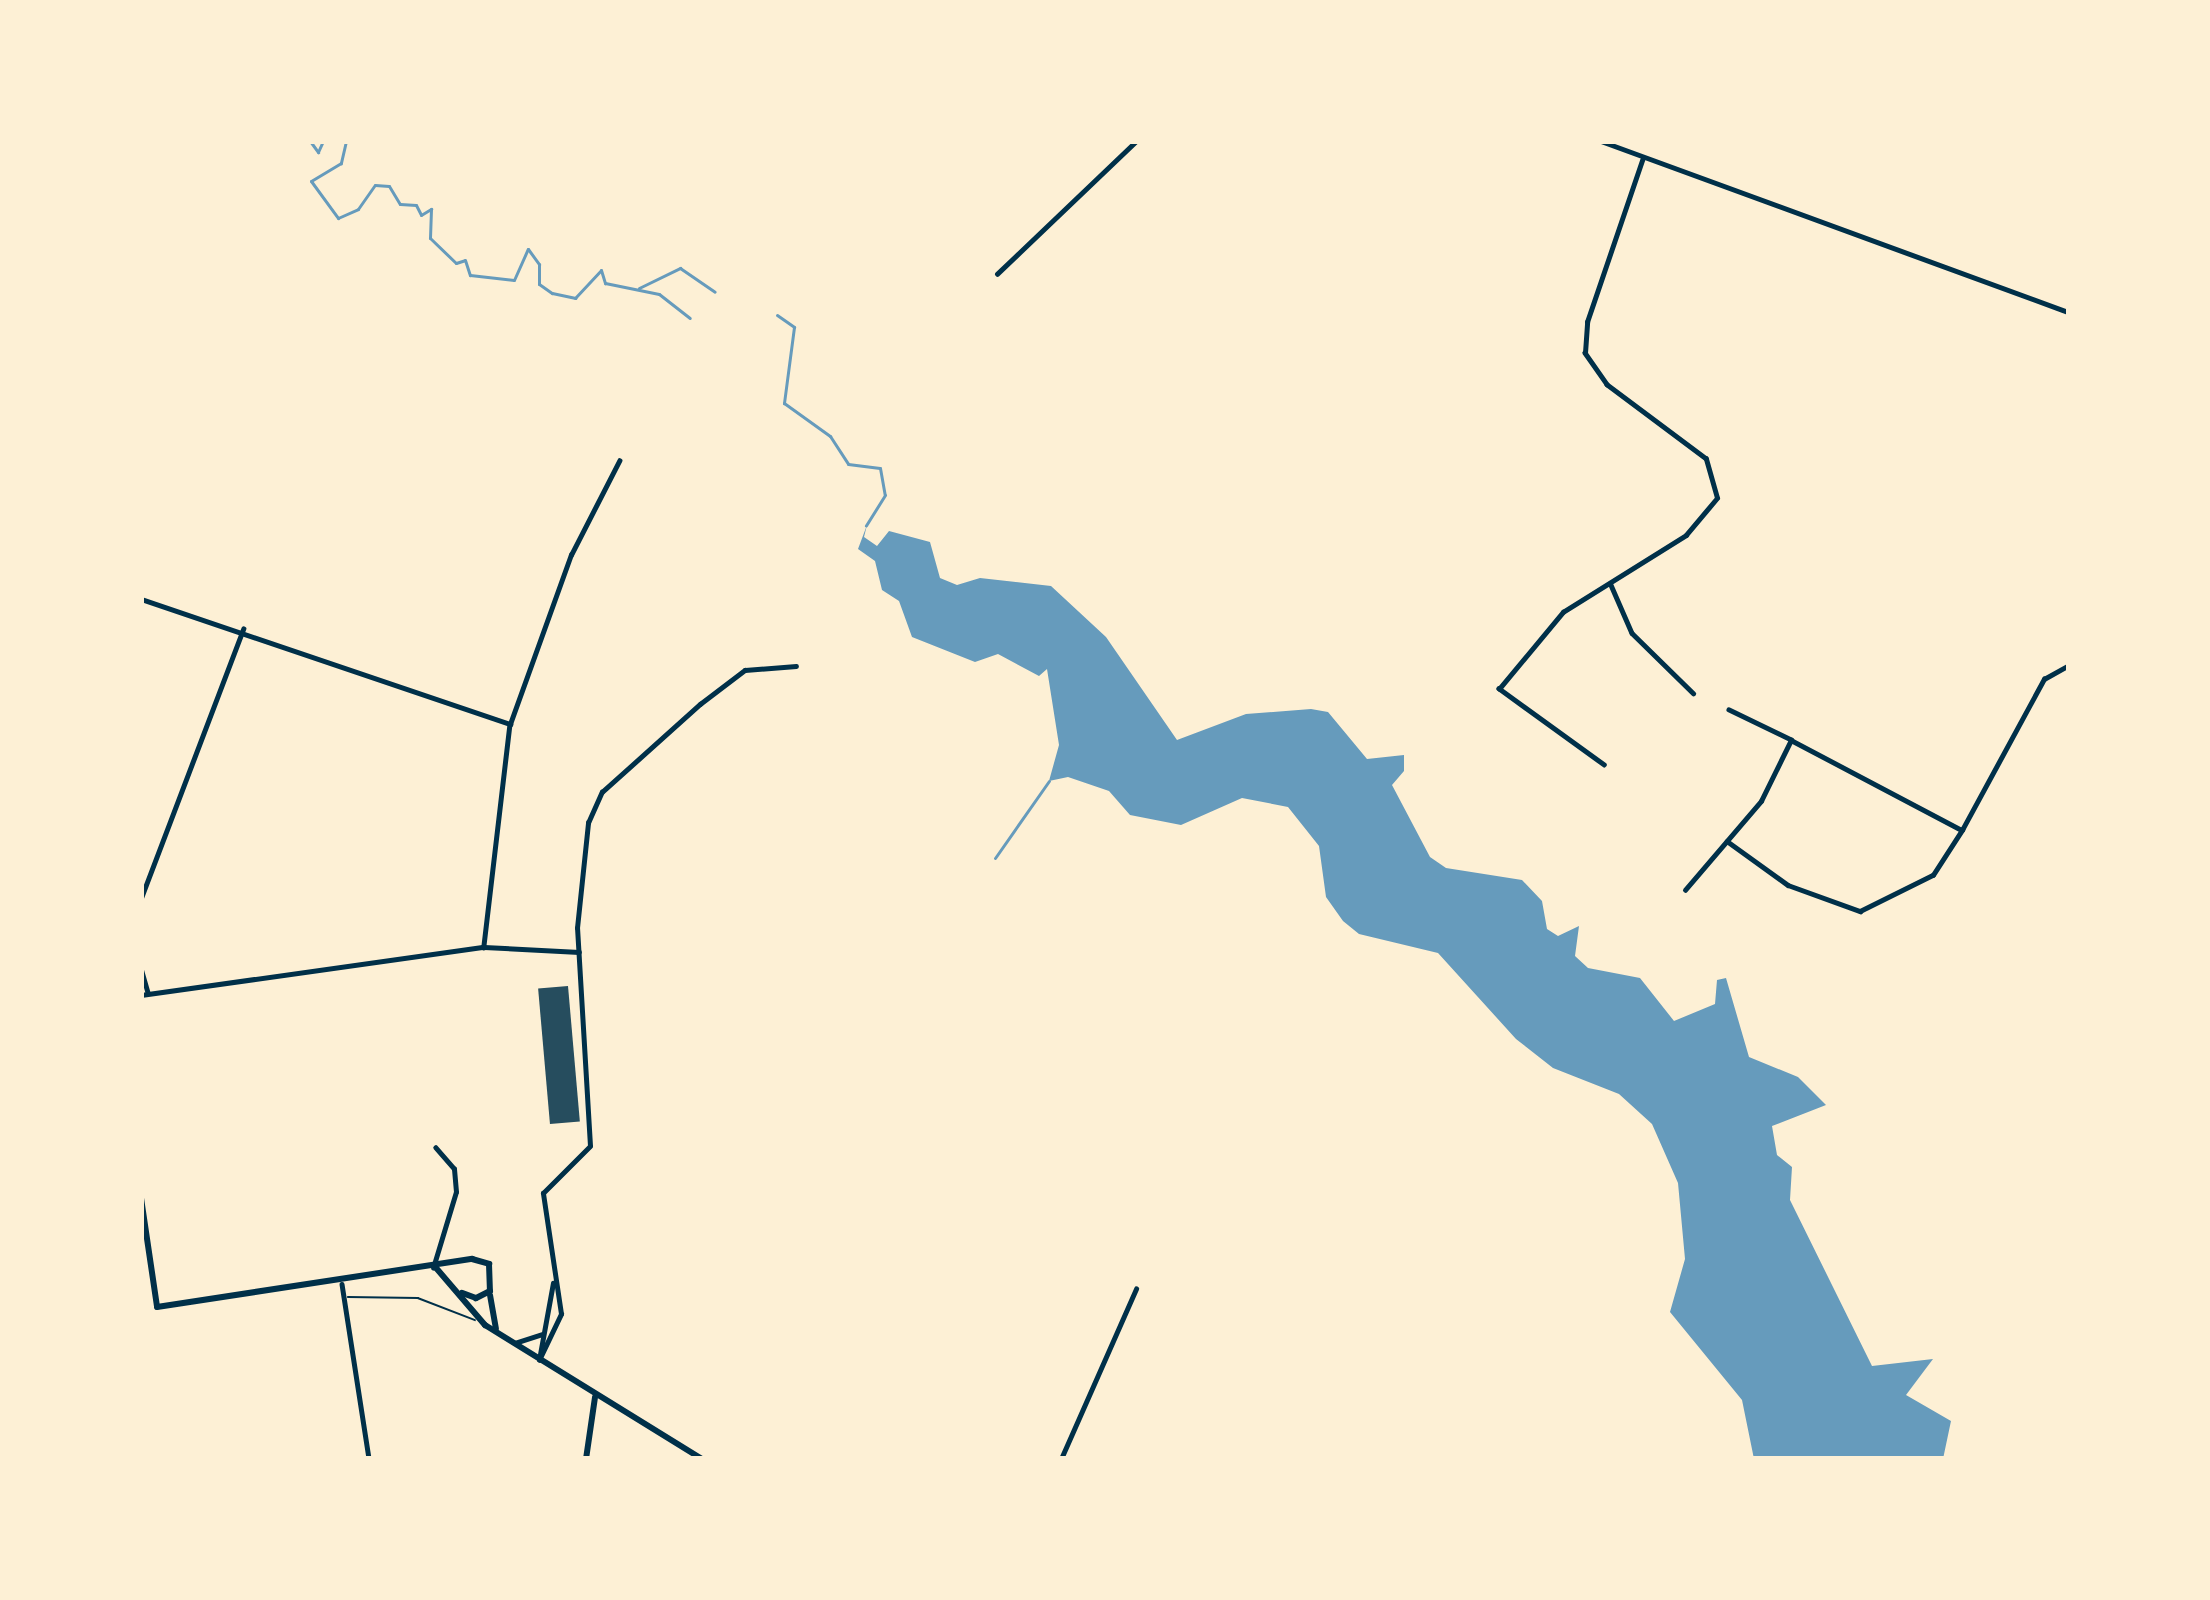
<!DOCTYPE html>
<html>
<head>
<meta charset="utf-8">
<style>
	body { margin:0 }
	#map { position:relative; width:2210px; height:1600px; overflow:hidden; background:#fdf0d5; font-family:"IBM Plex Sans",sans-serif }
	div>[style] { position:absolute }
	.water>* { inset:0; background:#669bbc }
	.stream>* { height:3px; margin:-1.5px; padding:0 1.5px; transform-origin:1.5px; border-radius:1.5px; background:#669bbc }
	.building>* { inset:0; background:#264d5e; transform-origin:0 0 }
	.service>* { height:1.5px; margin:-0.75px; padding:0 0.75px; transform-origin:0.75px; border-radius:0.75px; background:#003049 }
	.minor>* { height:4.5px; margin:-2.25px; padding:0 2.25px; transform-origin:2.25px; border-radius:2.25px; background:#003049 }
	.tertiary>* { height:6px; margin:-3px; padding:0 3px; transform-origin:3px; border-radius:3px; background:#003049 }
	span { translate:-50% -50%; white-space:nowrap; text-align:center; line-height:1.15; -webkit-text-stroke:9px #fdf0d5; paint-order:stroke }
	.frame { position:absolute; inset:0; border:144px solid #fdf0d5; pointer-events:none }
</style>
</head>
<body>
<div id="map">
	<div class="water">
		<i style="clip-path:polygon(867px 525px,864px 537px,877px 546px,889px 531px,930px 542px,940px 578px,957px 585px,980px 578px,1051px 586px,1106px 637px,1177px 740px,1246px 714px,1311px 709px,1328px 712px,1367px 759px,1404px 755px,1404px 771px,1392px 785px,1430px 857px,1446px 868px,1522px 880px,1542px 901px,1547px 929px,1558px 936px,1579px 926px,1575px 956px,1588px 968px,1640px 978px,1674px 1021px,1715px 1004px,1717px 980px,1726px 978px,1749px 1057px,1798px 1077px,1826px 1105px,1772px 1126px,1777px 1155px,1792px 1167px,1790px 1200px,1872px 1366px,1933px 1359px,1906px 1395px,1951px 1421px,1943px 1459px,1754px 1459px,1742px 1400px,1670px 1312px,1685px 1259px,1678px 1183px,1652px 1124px,1619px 1094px,1553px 1068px,1516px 1039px,1438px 953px,1359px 934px,1343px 921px,1326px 897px,1319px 846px,1288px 807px,1242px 798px,1181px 825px,1130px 815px,1109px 791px,1068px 777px,1049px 781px,1059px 745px,1047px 669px,1039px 676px,998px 654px,975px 662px,912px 637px,899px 601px,882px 590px,875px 561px,858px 549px)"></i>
	</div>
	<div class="stream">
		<i style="left:310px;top:141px;width:14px;rotate:54deg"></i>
		<i style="left:318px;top:152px;width:12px;rotate:-66deg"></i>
		<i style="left:346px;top:141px;width:23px;rotate:103deg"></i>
		<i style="left:341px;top:163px;width:35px;rotate:149deg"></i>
		<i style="left:311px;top:181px;width:46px;rotate:53.9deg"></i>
		<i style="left:338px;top:218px;width:22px;rotate:-24deg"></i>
		<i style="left:358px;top:209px;width:29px;rotate:-55deg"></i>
		<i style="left:375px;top:185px;width:14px;rotate:4deg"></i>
		<i style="left:389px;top:186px;width:21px;rotate:59deg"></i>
		<i style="left:400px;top:204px;width:16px;rotate:4deg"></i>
		<i style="left:416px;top:205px;width:11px;rotate:63deg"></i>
		<i style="left:421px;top:215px;width:12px;rotate:-31deg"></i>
		<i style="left:431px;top:209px;width:29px;rotate:92deg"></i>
		<i style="left:430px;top:238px;width:36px;rotate:44deg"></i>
		<i style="left:456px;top:263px;width:9px;rotate:-18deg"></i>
		<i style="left:465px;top:260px;width:16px;rotate:72deg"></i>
		<i style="left:470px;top:275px;width:44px;rotate:6.5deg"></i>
		<i style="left:514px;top:280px;width:34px;rotate:-66deg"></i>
		<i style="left:528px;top:249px;width:19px;rotate:54deg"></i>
		<i style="left:539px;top:264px;width:20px;rotate:90deg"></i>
		<i style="left:539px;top:284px;width:16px;rotate:35deg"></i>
		<i style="left:552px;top:293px;width:24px;rotate:12deg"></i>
		<i style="left:575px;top:298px;width:38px;rotate:-47deg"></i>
		<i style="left:601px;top:270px;width:14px;rotate:73deg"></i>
		<i style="left:605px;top:283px;width:55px;rotate:11.5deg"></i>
		<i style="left:659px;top:294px;width:39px;rotate:38deg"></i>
		<i style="left:639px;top:288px;width:46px;rotate:-26deg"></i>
		<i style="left:680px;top:268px;width:42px;rotate:34.4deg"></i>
		<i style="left:777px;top:315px;width:21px;rotate:35deg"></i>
		<i style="left:794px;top:327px;width:77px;rotate:97.5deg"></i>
		<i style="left:784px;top:403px;width:57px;rotate:35.7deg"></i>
		<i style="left:830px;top:436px;width:33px;rotate:57deg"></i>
		<i style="left:848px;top:464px;width:32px;rotate:7deg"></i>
		<i style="left:880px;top:468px;width:27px;rotate:80deg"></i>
		<i style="left:885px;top:495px;width:36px;rotate:122deg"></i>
		<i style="left:995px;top:858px;width:94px;rotate:-55deg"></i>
	</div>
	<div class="building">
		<i style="left:568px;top:986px;width:136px;height:30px;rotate:85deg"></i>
	</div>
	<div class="service">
		<i style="left:348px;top:1297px;width:70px;rotate:0.8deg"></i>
		<i style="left:418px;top:1298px;width:61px;rotate:21.1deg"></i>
	</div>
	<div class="minor">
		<i style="left:1601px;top:141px;width:498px;rotate:20.1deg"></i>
		<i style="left:997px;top:274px;width:192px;rotate:-43.7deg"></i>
		<i style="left:1611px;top:585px;width:52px;rotate:66.4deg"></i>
		<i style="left:1632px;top:633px;width:86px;rotate:44.5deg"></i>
		<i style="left:141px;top:599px;width:390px;rotate:18.7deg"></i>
		<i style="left:510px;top:724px;width:225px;rotate:96.7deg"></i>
		<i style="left:510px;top:724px;width:180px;rotate:-70.2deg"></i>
		<i style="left:571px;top:555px;width:106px;rotate:-62.9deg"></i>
		<i style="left:1791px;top:740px;width:193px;rotate:27.8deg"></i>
		<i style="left:1962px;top:830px;width:172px;rotate:-61.5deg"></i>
		<i style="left:2044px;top:679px;width:29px;rotate:-29deg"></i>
		<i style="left:1604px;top:765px;width:130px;rotate:-144.1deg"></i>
		<i style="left:1499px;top:689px;width:100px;rotate:-50.3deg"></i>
		<i style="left:1563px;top:612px;width:145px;rotate:-32deg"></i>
		<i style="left:1686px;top:535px;width:48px;rotate:-50deg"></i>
		<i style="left:1717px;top:498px;width:41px;rotate:-105.8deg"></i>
		<i style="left:1706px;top:459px;width:124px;rotate:-143.2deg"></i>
		<i style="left:1607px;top:385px;width:39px;rotate:-125deg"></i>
		<i style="left:1585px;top:353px;width:31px;rotate:-86deg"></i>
		<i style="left:1587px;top:322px;width:171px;rotate:-71.2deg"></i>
		<i style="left:1727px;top:841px;width:75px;rotate:35.8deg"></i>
		<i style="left:1788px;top:885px;width:77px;rotate:19.9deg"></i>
		<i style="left:1860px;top:911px;width:81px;rotate:-26.3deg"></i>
		<i style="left:1933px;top:875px;width:54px;rotate:-57.2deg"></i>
		<i style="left:1685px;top:890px;width:117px;rotate:-49.5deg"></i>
		<i style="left:1761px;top:801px;width:68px;rotate:-63.8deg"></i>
		<i style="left:1791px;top:740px;width:69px;rotate:-154.2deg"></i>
		<i style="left:141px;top:898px;width:288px;rotate:-69.2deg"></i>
		<i style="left:141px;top:968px;width:25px;rotate:74deg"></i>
		<i style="left:141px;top:995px;width:346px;rotate:-8deg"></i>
		<i style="left:484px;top:947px;width:95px;rotate:3deg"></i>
		<i style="left:433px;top:1268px;width:79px;rotate:-73.2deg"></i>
		<i style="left:456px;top:1192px;width:23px;rotate:-95deg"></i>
		<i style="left:454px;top:1169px;width:28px;rotate:-131deg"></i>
		<i style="left:342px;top:1284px;width:177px;rotate:81.2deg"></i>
		<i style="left:515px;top:1343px;width:28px;rotate:-18deg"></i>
		<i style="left:539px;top:1360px;width:51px;rotate:-64.4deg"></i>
		<i style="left:561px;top:1314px;width:122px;rotate:-98.5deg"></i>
		<i style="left:543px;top:1193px;width:66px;rotate:-45deg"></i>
		<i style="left:590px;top:1146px;width:218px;rotate:-93.4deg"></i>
		<i style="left:577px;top:928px;width:106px;rotate:-84deg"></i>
		<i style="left:588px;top:823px;width:34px;rotate:-66deg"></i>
		<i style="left:602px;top:792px;width:132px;rotate:-41.9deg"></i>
		<i style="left:700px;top:704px;width:56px;rotate:-37.1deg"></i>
		<i style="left:745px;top:670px;width:51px;rotate:-4.5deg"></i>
		<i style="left:539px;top:1360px;width:78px;rotate:-79.7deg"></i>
		<i style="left:1061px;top:1459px;width:186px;rotate:-66.2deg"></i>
	</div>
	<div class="tertiary">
		<i style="left:141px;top:1198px;width:110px;rotate:81.6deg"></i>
		<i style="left:157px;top:1307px;width:319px;rotate:-8.7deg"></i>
		<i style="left:472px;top:1259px;width:18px;rotate:16deg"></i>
		<i style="left:489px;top:1264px;width:27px;rotate:88deg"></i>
		<i style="left:490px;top:1291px;width:16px;rotate:153deg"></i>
		<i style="left:476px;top:1298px;width:15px;rotate:-160deg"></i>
		<i style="left:437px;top:1269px;width:74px;rotate:49.4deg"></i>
		<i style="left:485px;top:1325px;width:255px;rotate:31.7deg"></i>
		<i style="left:490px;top:1295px;width:34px;rotate:80deg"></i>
		<i style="left:586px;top:1459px;width:63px;rotate:-81.7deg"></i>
	</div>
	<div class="frame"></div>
</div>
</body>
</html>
